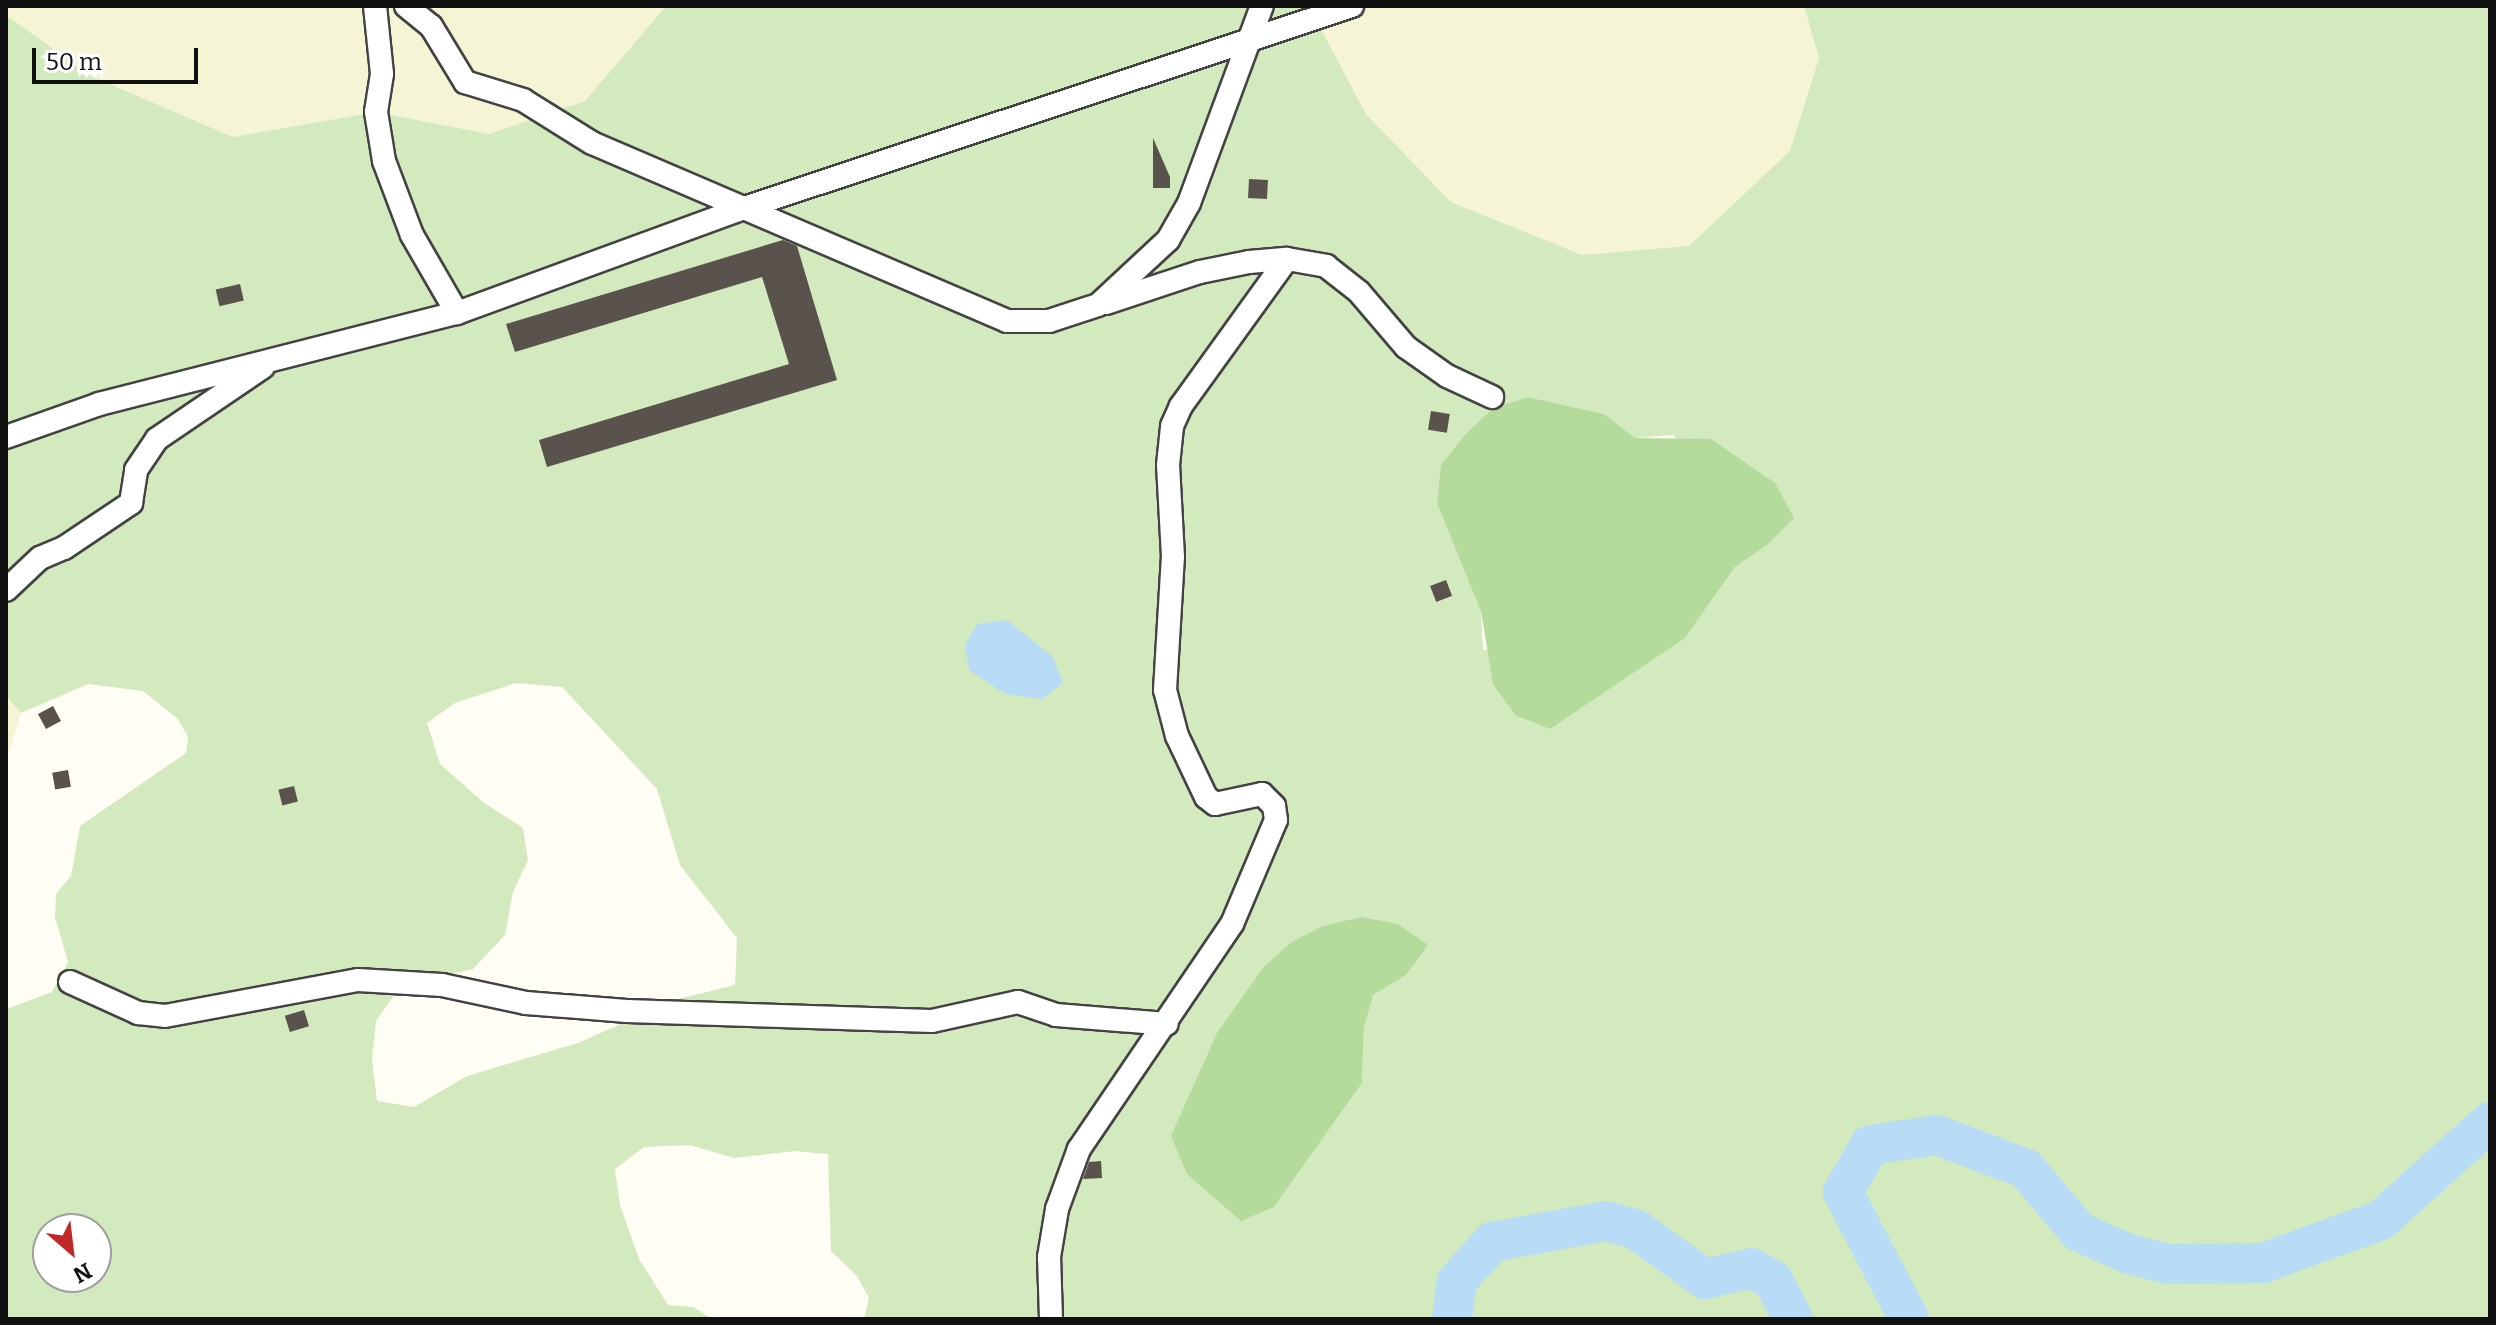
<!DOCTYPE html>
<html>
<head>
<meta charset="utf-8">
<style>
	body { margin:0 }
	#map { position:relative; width:2496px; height:1325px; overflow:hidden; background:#fffdf4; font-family:Bitter,serif }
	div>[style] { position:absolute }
	.farmland>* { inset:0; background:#f5f4d4 }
	.green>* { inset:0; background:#d2eabd }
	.forest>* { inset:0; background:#b5db9c }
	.water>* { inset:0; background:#b9dcf6 }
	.river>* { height:40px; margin:-20px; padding:0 20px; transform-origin:20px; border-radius:20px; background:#b9dcf6 }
	.building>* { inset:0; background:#59524d; transform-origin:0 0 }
	.roads { filter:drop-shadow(2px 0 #434343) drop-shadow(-2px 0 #434343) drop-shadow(0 2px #434343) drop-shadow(0 -2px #434343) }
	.minor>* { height:22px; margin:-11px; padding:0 11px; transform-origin:11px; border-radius:11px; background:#fff }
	span { translate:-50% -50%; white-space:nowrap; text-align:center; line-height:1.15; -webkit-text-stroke:8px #fff; paint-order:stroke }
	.frame { position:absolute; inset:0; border:8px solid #101010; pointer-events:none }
	.north { position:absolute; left:32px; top:1213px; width:80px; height:80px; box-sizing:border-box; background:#fff; border:2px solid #9f9f9f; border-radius:50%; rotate:152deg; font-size:22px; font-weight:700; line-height:32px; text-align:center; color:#101010 }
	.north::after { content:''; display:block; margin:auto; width:28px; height:36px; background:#c02929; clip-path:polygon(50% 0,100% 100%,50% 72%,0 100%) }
	.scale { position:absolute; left:32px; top:48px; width:166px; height:36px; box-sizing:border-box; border:4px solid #101010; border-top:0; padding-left:10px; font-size:24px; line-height:28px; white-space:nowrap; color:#101010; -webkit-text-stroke:6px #fff; paint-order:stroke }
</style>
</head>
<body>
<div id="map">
	<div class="farmland">
		<i style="clip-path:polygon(6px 6px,666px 6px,585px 101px,489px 134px,376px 112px,233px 137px,91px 76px,6px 15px)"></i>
		<i style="clip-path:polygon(1319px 6px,1804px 6px,1819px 58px,1791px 151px,1689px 247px,1582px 255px,1451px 202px,1366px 114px,1316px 20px)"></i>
		<i style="clip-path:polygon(6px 696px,21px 713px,7px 758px,6px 880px)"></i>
	</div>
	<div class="green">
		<i style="clip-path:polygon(evenodd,666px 6px,1319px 6px,1316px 20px,1366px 114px,1451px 202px,1582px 255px,1689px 246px,1790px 151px,1819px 58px,1804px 6px,2490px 6px,2490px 1319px,864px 1319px,869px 1298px,857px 1276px,831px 1251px,828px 1154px,795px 1151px,734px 1158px,690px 1145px,644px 1147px,615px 1169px,620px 1205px,639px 1259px,668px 1305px,693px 1307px,713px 1319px,6px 1319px,6px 1009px,52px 992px,68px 962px,55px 917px,56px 894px,71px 876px,80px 826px,186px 753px,188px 737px,178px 719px,143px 691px,88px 684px,21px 713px,6px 696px,6px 15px,91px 76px,233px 137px,376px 112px,489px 134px,585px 101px,666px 6px,1528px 397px,1604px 414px,1635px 438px,1673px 435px,1767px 545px,1735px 567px,1685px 638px,1483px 650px,1481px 611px,1493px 408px,1528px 397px,666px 6px,516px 683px,562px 687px,657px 789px,680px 865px,737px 938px,735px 985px,674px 1000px,578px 1043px,467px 1076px,414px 1107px,377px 1101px,372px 1059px,376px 1021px,401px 985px,473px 969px,505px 935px,513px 892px,528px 860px,523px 828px,483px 802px,440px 764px,427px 723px,455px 703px,516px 683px,666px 6px,1398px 924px,1406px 975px,1373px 994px,1364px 1028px,1362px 1083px,1274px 1207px,1398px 924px,666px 6px,48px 1229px,96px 1229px,96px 1277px,48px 1277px,48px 1229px)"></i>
	</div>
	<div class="forest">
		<i style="clip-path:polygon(1528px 397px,1604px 414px,1635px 438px,1711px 439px,1775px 483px,1794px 518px,1767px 545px,1735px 567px,1685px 638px,1550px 729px,1515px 715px,1493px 684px,1481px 611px,1437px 503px,1441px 465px,1465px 435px,1493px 408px)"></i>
		<i style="clip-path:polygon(1361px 917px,1398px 924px,1428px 945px,1406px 975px,1373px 995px,1364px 1028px,1362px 1083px,1274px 1207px,1241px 1221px,1187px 1174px,1171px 1136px,1217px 1033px,1262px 969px,1290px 943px,1323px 926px)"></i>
	</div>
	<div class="water">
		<i style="clip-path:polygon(1007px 620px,1053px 657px,1063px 683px,1042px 699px,1005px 694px,969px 670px,965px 645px,977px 624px)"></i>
	</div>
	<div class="river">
		<i style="left:1452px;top:1319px;width:38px;rotate:-83deg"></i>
		<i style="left:1457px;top:1281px;width:52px;rotate:-48.1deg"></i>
		<i style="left:1492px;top:1242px;width:116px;rotate:-10.4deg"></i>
		<i style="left:1606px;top:1221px;width:32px;rotate:16deg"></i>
		<i style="left:1637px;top:1230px;width:84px;rotate:35.8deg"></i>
		<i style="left:1705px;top:1279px;width:47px;rotate:-13.4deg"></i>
		<i style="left:1751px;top:1268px;width:25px;rotate:29deg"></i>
		<i style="left:1773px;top:1280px;width:44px;rotate:62.9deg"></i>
		<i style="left:1909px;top:1319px;width:143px;rotate:-117.5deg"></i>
		<i style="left:1843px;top:1192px;width:54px;rotate:-60.1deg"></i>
		<i style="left:1870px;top:1145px;width:68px;rotate:-8.5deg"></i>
		<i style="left:1937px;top:1135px;width:95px;rotate:20.9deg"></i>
		<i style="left:2026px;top:1169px;width:82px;rotate:49.9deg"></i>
		<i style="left:2079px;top:1232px;width:55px;rotate:23.7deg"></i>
		<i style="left:2129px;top:1254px;width:40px;rotate:14.4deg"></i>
		<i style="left:2168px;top:1264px;width:95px;rotate:-0.6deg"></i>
		<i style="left:2263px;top:1263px;width:126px;rotate:-20deg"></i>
		<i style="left:2381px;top:1220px;width:147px;rotate:-42deg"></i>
	</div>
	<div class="building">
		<i style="clip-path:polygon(1153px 138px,1170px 177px,1170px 188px,1153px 188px)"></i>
		<i style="left:1249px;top:179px;width:19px;height:19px;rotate:3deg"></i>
		<i style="clip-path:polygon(783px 240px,797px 246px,837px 380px,547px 467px,539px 440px,789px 364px,762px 277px,515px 352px,506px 324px)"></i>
		<i style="left:240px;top:284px;width:17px;height:25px;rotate:77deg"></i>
		<i style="left:1431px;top:411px;width:19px;height:19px;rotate:9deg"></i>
		<i style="left:1446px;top:580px;width:17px;height:17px;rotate:69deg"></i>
		<i style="left:53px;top:706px;width:17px;height:17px;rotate:62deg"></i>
		<i style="left:68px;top:770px;width:17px;height:16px;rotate:80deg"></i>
		<i style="left:294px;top:786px;width:16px;height:16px;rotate:76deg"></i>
		<i style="left:304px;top:1010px;width:17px;height:20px;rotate:73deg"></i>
		<i style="clip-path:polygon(1101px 1161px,1102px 1178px,1083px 1179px,1089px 1162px)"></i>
	</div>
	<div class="roads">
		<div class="minor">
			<i style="left:375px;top:6px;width:68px;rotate:84.1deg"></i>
			<i style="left:382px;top:74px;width:38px;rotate:99deg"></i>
			<i style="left:376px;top:112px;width:50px;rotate:80.7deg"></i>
			<i style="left:384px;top:161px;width:79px;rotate:69.3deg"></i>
			<i style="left:412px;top:235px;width:90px;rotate:60deg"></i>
			<i style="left:406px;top:6px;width:32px;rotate:39deg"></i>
			<i style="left:431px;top:26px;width:66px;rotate:58.7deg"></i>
			<i style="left:465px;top:82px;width:61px;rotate:17.2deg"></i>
			<i style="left:523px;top:100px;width:81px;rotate:31.9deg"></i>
			<i style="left:592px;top:143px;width:452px;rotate:23.2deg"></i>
			<i style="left:1007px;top:321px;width:42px"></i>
			<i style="left:1049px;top:321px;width:52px;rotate:-18.1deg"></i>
			<i style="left:1098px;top:305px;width:96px;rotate:-42.9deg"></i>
			<i style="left:1168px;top:240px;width:43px;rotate:-60.4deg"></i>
			<i style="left:1189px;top:203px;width:210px;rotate:-69.7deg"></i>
			<i style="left:1106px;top:303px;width:99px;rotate:-18.3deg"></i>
			<i style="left:1200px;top:272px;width:50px;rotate:-11.5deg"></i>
			<i style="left:1249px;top:262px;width:38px;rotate:-5deg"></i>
			<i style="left:1287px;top:259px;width:40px;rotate:10deg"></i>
			<i style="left:1326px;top:266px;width:42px;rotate:38.2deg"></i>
			<i style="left:1359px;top:292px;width:72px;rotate:49.5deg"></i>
			<i style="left:1406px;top:347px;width:50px;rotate:35.3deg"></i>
			<i style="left:1447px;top:376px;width:50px;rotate:25deg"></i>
			<i style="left:6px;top:437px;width:99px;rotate:-19.5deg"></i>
			<i style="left:99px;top:404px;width:369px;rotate:-14.3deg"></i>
			<i style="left:457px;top:313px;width:302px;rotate:-20.1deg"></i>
			<i style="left:741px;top:209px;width:644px;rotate:-18.38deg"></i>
			<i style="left:6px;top:590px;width:47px;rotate:-43.3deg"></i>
			<i style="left:40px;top:558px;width:26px;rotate:-23deg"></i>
			<i style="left:64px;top:548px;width:81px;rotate:-33.9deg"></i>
			<i style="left:131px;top:503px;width:33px;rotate:-81deg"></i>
			<i style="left:136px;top:470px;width:37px;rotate:-56deg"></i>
			<i style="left:157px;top:439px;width:128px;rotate:-34.2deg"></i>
			<i style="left:70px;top:982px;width:75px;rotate:24.5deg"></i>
			<i style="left:138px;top:1013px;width:27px;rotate:6deg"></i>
			<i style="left:165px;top:1016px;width:196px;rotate:-10.6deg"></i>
			<i style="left:358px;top:980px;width:84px;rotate:3.4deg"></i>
			<i style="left:442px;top:985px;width:86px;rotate:12.1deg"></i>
			<i style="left:526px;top:1003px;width:101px;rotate:4.5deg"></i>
			<i style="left:627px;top:1011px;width:305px;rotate:1.9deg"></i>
			<i style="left:932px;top:1021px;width:88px;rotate:-12.5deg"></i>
			<i style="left:1018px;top:1002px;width:40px;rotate:18.9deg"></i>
			<i style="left:1056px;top:1015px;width:111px;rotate:4.6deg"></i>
			<i style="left:1051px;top:1319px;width:62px;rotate:-91.8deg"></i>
			<i style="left:1049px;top:1257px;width:49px;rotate:-80.5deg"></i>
			<i style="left:1057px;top:1209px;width:64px;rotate:-69.9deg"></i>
			<i style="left:1079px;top:1149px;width:272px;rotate:-55.8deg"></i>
			<i style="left:1232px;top:924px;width:113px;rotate:-67.1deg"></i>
			<i style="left:1276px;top:820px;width:14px;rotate:-98deg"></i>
			<i style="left:1274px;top:806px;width:17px;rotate:-135deg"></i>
			<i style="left:1262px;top:794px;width:48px;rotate:168deg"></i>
			<i style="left:1215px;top:804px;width:11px;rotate:-142deg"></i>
			<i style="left:1206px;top:797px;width:68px;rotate:-115.4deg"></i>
			<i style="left:1177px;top:736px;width:48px;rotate:-104.6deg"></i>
			<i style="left:1165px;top:690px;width:133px;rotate:-86.6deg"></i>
			<i style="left:1173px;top:557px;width:92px;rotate:-93.1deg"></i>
			<i style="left:1168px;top:465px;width:39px;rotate:-84deg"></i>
			<i style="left:1172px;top:426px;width:22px;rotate:-66deg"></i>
			<i style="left:1181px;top:406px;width:181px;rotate:-54.2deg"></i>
		</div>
	</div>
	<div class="frame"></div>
	<div class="north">N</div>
	<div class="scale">50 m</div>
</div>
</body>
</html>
